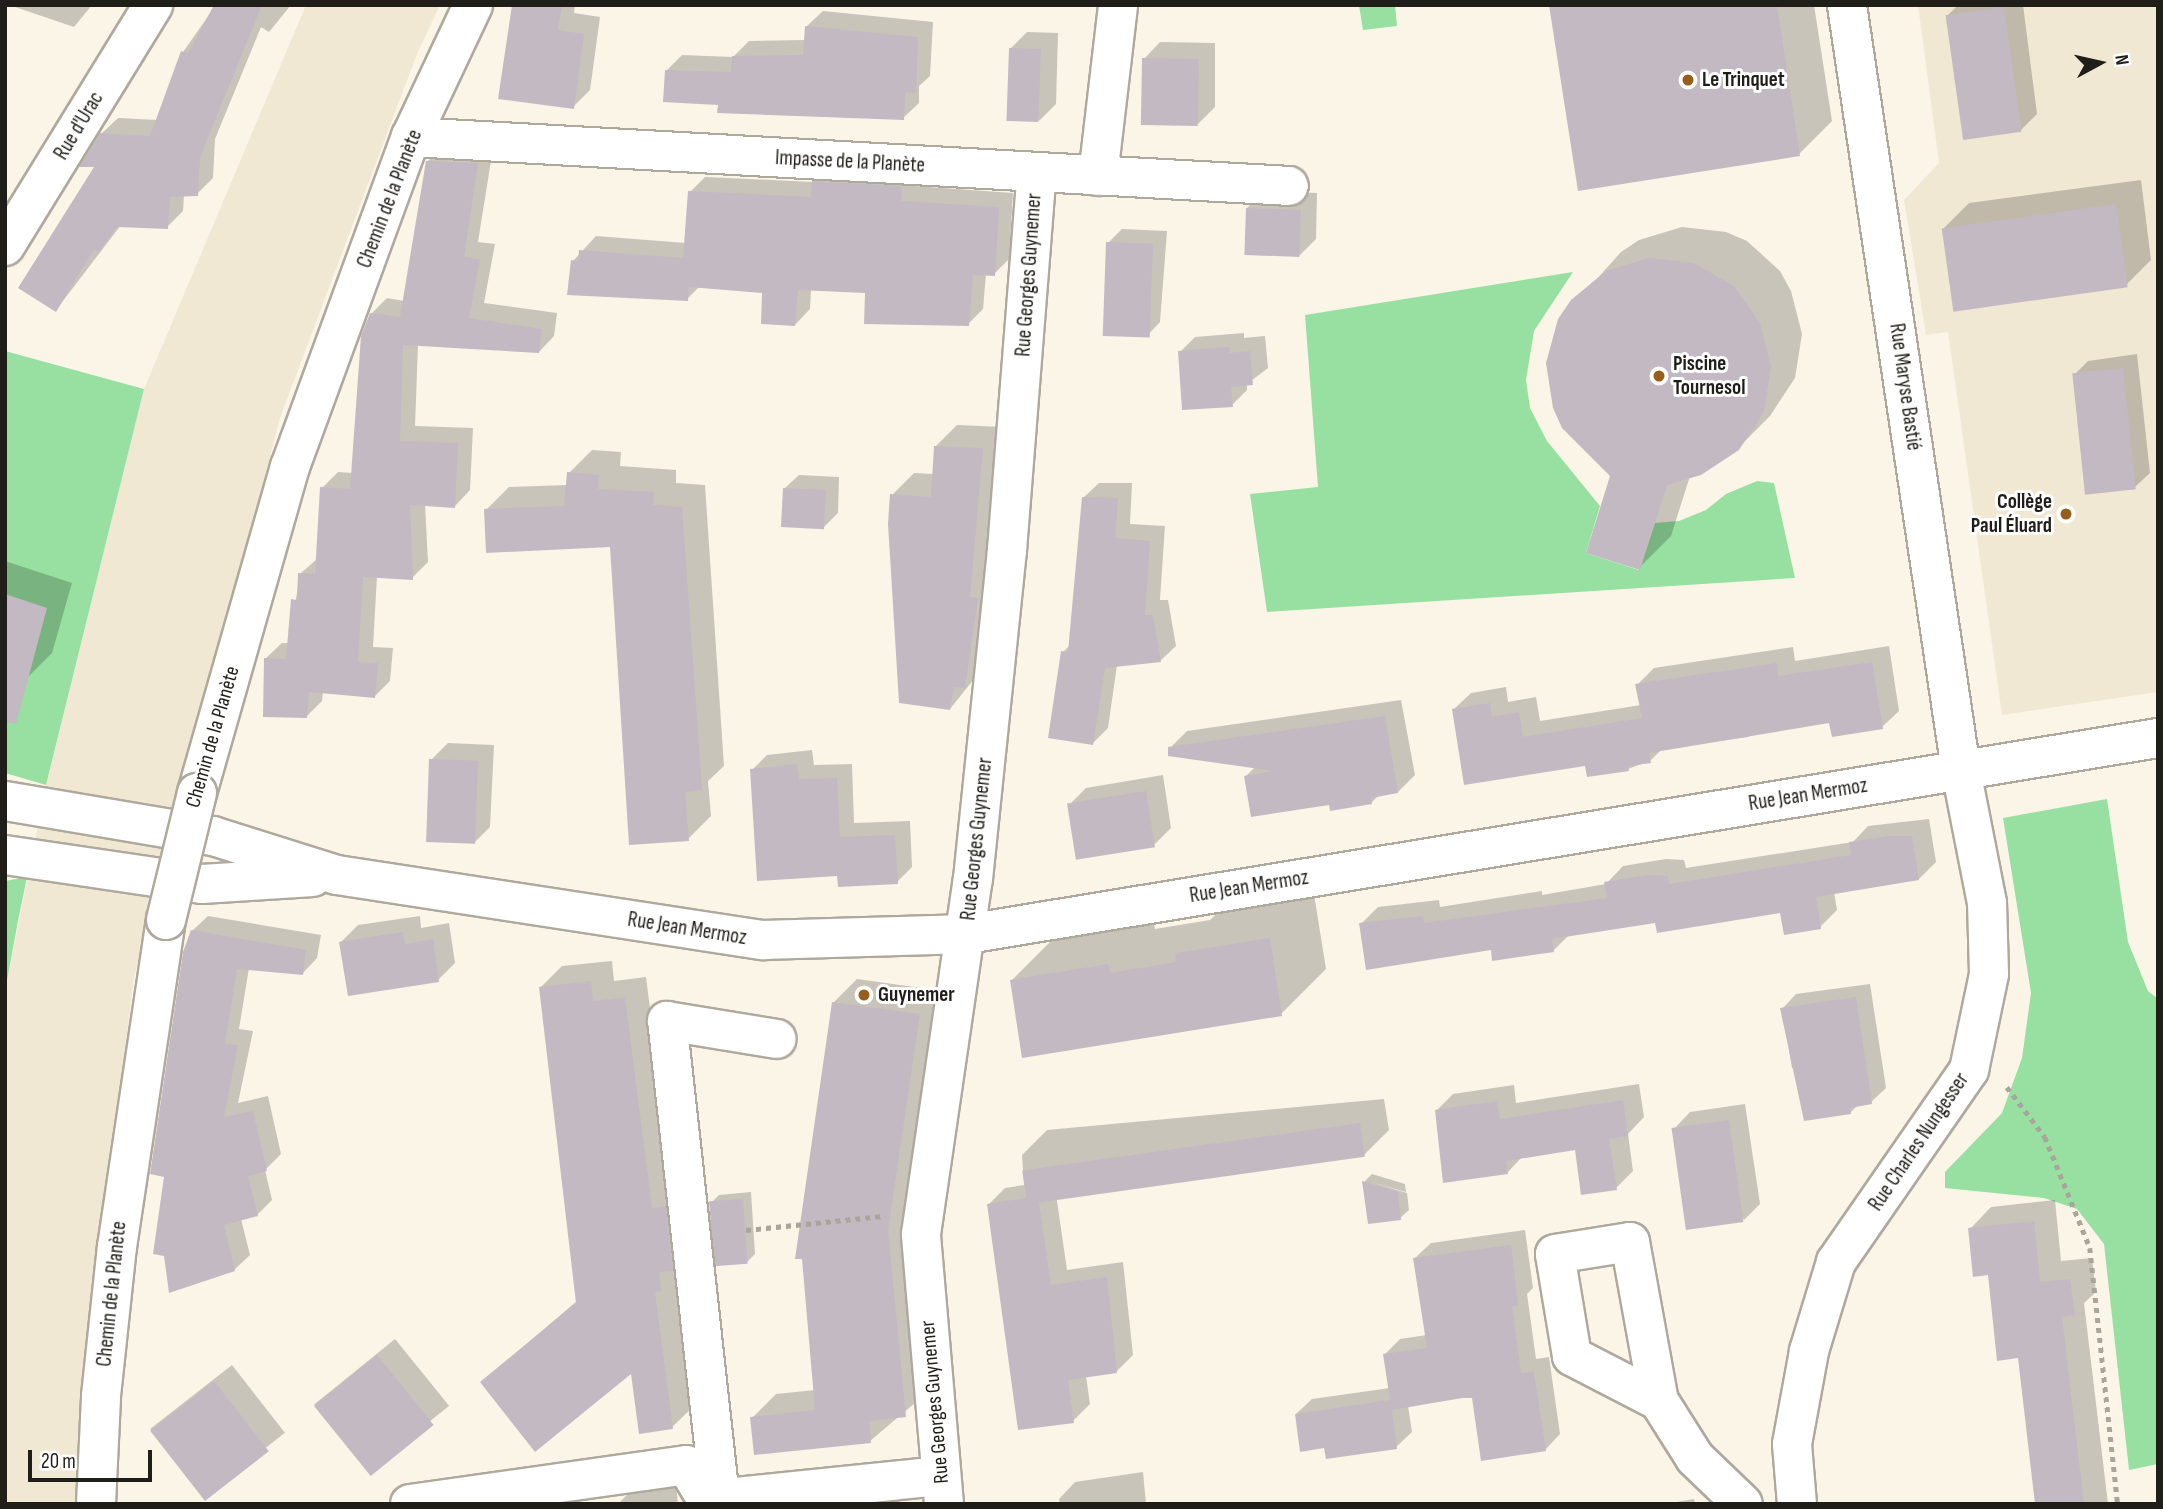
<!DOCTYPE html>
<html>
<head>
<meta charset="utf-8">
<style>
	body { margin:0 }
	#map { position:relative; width:2163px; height:1509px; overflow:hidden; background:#fbf5e8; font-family:"Sofia Sans Condensed",sans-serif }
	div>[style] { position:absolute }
	.built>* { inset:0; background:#f1e8d4 }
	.green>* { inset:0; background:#97e0a1 }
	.shadow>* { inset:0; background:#0003; transform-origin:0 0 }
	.building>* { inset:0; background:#c3b9c3; transform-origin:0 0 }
	.path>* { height:4.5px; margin-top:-2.25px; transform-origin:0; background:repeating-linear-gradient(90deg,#a9a59b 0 5px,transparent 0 10px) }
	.roads { filter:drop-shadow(2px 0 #afa99d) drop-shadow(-2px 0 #afa99d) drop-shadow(0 2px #afa99d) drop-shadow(0 -2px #afa99d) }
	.minor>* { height:38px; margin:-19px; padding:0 19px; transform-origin:19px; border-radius:19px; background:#fff }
	.major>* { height:38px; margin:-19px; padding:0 19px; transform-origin:19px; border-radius:19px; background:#fff }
	.bridges { filter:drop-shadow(2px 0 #afa99d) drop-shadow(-2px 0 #afa99d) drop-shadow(0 2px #afa99d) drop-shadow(0 -2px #afa99d) }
	.minor-bridge>* { height:38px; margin:-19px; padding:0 19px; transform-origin:19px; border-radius:19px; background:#fff }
	.dots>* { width:19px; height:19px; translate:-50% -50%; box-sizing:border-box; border:4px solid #fff; border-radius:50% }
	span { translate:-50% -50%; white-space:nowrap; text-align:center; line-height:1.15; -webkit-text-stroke:6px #fff; paint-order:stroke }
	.poi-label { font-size:21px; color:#201e19; font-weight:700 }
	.left { translate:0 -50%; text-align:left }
	.right { translate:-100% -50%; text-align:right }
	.street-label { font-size:21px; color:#201e19 }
	.frame { position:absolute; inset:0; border:7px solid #201e19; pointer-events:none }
	.north { position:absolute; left:2065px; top:28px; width:70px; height:70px; -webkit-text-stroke:5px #fff; paint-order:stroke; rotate:82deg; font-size:19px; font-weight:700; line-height:28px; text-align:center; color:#201e19 }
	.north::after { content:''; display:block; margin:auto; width:24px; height:32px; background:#201e19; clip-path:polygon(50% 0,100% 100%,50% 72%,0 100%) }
	.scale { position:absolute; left:28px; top:1450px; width:124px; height:32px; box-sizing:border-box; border:4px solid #201e19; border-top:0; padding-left:9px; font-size:21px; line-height:24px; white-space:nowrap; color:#201e19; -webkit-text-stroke:5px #fff; paint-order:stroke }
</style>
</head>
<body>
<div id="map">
	<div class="built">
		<i style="clip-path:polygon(306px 5px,440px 5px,417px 54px,280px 418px,134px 977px,86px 1362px,81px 1504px,5px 1504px,5px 992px,46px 785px,144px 389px)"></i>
		<i style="clip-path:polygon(1918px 5px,2158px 5px,2158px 692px,2002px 715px,1948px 332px,1926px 335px,1904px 200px,1939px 163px)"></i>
	</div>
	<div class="green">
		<i style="clip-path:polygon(1359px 5px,1395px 5px,1397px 26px,1363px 30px)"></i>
		<i style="clip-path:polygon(1573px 272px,1534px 331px,1526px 380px,1530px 408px,1547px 441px,1600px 506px,1586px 553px,1639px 570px,1655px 523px,1679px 521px,1706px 510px,1726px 494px,1757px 481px,1774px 483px,1795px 578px,1267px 612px,1250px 494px,1318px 487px,1305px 315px)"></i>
		<i style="clip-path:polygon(5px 351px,144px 389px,46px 785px,5px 773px)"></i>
		<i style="clip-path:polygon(2107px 799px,2128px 942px,2148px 991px,2158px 999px,2158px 1464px,2129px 1470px,2104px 1244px,2077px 1209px,2044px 1198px,1945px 1188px,1945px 1172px,2002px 1113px,2022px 1058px,2031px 993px,2003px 818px)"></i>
		<i style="clip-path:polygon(27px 877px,18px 921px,5px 992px,5px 881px)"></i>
	</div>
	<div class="shadow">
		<i style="clip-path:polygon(9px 5px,92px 5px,74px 27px)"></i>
		<i style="clip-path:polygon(216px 5px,291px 5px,269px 32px,261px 27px,215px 139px,213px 178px,197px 194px,184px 195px,183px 211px,167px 227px,121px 225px,56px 310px,97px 166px,101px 134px,118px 118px,158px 120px,183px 52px)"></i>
		<i style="clip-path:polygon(514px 5px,575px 5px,574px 13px,600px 17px,590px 90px,573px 107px)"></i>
		<i style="clip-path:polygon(1551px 5px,1814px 5px,1832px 121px,1799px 154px)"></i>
		<i style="clip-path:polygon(1958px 5px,2023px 5px,2037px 114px,2020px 131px,1948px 15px)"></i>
		<i style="clip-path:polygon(823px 11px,933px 22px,930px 76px,919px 86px,919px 103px,903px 118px,719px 103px,666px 71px,682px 55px,733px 57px,749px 41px,806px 40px,807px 26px)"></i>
		<i style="clip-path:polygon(1027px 32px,1058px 33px,1056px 104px,1039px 121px,1010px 49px)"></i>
		<i style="clip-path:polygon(1160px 42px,1215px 43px,1215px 107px,1198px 124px,1144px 59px)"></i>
		<i style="clip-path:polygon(443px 146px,493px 148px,478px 242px,495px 244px,484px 303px,557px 313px,554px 336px,539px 352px,418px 344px,415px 426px,473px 428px,470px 490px,455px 506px,425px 504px,428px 562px,412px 578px,377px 576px,373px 647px,393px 648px,390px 681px,374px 697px,323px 692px,322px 701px,306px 717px,266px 658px,282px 643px,289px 643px,300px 574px,318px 558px,322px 488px,338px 472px,353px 473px,371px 314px,387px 298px,404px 301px,427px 162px)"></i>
		<i style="clip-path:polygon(829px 167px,916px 172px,915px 186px,1013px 193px,1009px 259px,994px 274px,986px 274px,983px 309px,968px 324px,867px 291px,811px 289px,810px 309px,795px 325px,764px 291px,700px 286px,687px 299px,573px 261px,596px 236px,686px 243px,690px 192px,705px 177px,814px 182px)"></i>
		<i style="clip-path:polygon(2141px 180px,2151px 260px,2126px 285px,1944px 228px,1969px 203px)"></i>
		<i style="clip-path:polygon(1264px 191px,1317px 193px,1316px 239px,1299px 256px,1247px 208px)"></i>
		<i style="clip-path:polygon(1682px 227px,1726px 232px,1747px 241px,1780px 271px,1791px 291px,1802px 334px,1795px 378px,1770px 416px,1738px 448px,1690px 476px,1671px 536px,1639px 568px,1560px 320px,1621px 252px,1639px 240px)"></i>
		<i style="clip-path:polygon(1122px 229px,1167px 231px,1160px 322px,1146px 337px,1108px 243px)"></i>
		<i style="clip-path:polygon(1244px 333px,1244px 338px,1265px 336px,1268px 368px,1247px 384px,1247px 390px,1232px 405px,1180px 352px,1195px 337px)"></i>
		<i style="clip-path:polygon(2137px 354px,2150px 473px,2135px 487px,2074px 375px,2088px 361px)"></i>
		<i style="clip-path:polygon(957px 425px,1004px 427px,986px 664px,950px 709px,892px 495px,914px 473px,934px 474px,935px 447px)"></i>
		<i style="clip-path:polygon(592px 450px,621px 452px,620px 466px,676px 470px,676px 483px,705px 485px,724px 766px,708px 781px,711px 816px,688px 839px,611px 545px,486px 510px,509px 487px,568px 485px,569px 473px)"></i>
		<i style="clip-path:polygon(799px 475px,839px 477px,838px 513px,824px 527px,785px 488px)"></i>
		<i style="clip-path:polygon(1099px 483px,1132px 483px,1130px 524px,1165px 526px,1160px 600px,1168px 600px,1176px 646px,1160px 661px,1117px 665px,1108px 728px,1093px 743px,1063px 652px,1071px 644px,1083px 498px)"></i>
		<i style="clip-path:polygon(5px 561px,72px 583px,52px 653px,27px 678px,5px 671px)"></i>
		<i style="clip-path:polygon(1889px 646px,1899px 711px,1882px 727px,1831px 721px,1754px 732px,1748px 737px,1662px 749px,1650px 761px,1628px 769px,1587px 765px,1454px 709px,1471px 693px,1506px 687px,1508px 702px,1536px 697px,1540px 721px,1641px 705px,1637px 685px,1654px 668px,1793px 647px,1795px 661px)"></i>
		<i style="clip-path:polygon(1401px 700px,1415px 775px,1398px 792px,1379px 795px,1371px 803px,1330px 803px,1246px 776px,1256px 766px,1170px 748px,1187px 731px)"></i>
		<i style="clip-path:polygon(448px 743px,494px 745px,490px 827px,473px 844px,431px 760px)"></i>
		<i style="clip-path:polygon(812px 750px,814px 765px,852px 764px,854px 823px,910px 821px,912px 867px,897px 882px,839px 875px,752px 770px,767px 755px)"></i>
		<i style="clip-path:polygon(1163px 775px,1171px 828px,1154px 845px,1069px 805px,1086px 788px)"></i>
		<i style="clip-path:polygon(1929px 819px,1936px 862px,1919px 879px,1834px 892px,1837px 910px,1820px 927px,1782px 911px,1656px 921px,1569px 935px,1554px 950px,1492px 948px,1361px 924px,1378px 907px,1439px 900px,1440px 907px,1542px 891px,1542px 895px,1606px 884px,1623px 866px,1666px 859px,1684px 860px,1686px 868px,1853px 842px,1868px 826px)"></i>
		<i style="clip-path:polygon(1314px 894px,1326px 969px,1281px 1014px,1012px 980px,1057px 935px,1153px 920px,1155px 929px,1210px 920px,1222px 909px)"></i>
		<i style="clip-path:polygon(208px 916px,321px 935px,317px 958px,302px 974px,249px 968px,239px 1029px,253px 1031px,238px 1103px,268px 1096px,281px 1154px,265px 1170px,272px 1200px,257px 1215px,241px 1219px,250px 1255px,234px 1270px,171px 1291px,192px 931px)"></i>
		<i style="clip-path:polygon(420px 916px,421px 928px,449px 923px,455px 963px,438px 980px,341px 942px,358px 925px)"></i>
		<i style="clip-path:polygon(612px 961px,614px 981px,646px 977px,673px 1188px,681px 1269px,675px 1275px,693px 1407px,672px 1427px,632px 1371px,482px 1382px,578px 1300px,541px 987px,562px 966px)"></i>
		<i style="clip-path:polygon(857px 979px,943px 991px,928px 1392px,870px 1441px,752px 1418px,776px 1394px,815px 1390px,833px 1003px)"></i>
		<i style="clip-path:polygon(1870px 984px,1886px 1088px,1871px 1102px,1858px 1105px,1850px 1113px,1798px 1068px,1792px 1068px,1782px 1009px,1796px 994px)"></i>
		<i style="clip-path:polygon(1639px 1084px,1644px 1117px,1628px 1134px,1633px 1171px,1616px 1188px,1576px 1148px,1523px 1156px,1507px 1173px,1436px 1111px,1453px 1094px,1514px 1085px,1516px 1103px)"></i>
		<i style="clip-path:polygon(1384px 1099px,1389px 1130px,1364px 1155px,1055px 1187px,1067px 1270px,1123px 1262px,1133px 1355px,1116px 1372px,1086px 1376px,1090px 1404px,1073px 1421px,989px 1204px,1005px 1188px,1024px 1185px,1022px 1155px,1047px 1130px)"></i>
		<i style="clip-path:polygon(1745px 1104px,1760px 1204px,1744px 1220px,1674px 1129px,1690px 1112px)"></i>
		<i style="clip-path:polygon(1372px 1174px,1405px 1184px,1406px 1192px,1371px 1182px,1407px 1193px,1409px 1210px,1400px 1218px,1370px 1222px,1364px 1182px)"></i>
		<i style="clip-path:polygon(751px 1192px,755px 1254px,747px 1262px,711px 1203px,719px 1195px)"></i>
		<i style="clip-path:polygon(2055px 1200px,2061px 1261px,2092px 1258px,2096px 1292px,2084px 1303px,2108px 1504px,2037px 1504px,2020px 1356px,1970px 1229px,1991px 1207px)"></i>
		<i style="clip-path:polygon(1525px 1230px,1533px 1288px,1527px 1294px,1536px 1359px,1549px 1357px,1560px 1434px,1545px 1450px,1474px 1396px,1408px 1406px,1412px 1432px,1396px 1447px,1326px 1446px,1296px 1414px,1312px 1399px,1390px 1388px,1385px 1354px,1400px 1339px,1427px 1335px,1415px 1258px,1431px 1243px)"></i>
		<i style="left:395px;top:1339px;width:86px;height:104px;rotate:51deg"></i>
		<i style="left:232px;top:1365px;width:86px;height:104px;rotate:52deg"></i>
		<i style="clip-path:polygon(1143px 1472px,1146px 1504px,1060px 1504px,1059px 1499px,1075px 1482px)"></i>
		<i style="clip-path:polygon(675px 1475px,678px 1504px,618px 1504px,642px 1480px)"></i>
		<i style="clip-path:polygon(897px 1496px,898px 1504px,857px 1504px)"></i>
		<i style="clip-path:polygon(1694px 1499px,1695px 1504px,1665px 1504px)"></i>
	</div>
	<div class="building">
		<i style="clip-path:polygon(214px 5px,262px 5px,200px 157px,198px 196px,170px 197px,168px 229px,117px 227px,99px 252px,94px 249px,56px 312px,18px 288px,94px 167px,79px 167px,100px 133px,150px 136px,181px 51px,188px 53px)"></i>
		<i style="clip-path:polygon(512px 5px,562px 5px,558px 30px,584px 34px,574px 109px,498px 99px)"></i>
		<i style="clip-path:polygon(1549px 5px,1777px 5px,1800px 156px,1578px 191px)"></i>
		<i style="left:2004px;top:7px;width:126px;height:59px;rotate:82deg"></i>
		<i style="clip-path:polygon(805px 26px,918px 37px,916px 93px,905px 92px,904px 120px,717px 113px,718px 105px,663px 102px,665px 70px,731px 72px,732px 56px,803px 55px)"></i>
		<i style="left:1009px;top:48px;width:32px;height:73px;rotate:2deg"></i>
		<i style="left:1142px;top:58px;width:57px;height:67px;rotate:1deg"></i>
		<i style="clip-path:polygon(426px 161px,478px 163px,464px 257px,480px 259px,469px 318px,542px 329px,539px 353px,403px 345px,400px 441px,458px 443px,455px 508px,410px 505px,413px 580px,363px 577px,358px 662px,378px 663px,375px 698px,309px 692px,307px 718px,263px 717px,264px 658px,286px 659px,291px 599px,297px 600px,298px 573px,315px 574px,320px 487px,350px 489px,361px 336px,370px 313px,400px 317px)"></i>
		<i style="clip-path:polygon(812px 181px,902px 186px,901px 201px,999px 207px,995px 276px,973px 275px,969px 326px,864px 324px,865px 293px,798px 290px,795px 326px,761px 324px,762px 293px,689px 287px,688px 301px,567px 295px,571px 260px,578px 261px,579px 250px,683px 258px,688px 191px,811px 197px)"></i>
		<i style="left:2116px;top:204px;width:84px;height:176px;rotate:82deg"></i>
		<i style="left:1246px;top:208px;width:55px;height:47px;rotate:2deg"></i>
		<i style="left:1106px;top:242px;width:47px;height:94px;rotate:2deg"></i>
		<i style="clip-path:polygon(1649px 258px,1694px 263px,1734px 286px,1760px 323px,1771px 367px,1764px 412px,1739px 450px,1701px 475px,1667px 485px,1640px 570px,1586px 553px,1610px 476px,1562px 428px,1553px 408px,1546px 363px,1558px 319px,1571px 300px,1606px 271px)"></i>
		<i style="clip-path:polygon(1229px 347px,1229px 353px,1250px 351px,1253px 385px,1231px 387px,1233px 407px,1182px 410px,1178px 351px)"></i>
		<i style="left:2123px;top:368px;width:122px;height:51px;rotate:84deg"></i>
		<i style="clip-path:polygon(934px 446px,983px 448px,970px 597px,978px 598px,965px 688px,954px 687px,950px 710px,899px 703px,888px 524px,890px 494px,931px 497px)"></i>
		<i style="clip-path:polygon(567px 472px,599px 475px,598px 489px,654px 492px,653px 505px,682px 507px,702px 790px,685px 792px,689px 841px,629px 845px,610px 547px,486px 553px,484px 509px,564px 506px)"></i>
		<i style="left:783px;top:488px;width:43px;height:39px;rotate:3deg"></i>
		<i style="clip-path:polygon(1082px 497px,1118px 498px,1115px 538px,1150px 541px,1145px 615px,1153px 615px,1161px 662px,1105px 668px,1093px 745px,1048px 738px,1061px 651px,1068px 652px)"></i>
		<i style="clip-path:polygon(5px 594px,47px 608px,16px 724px,5px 722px)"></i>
		<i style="clip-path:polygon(1872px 662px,1883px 729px,1832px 737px,1829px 723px,1649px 753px,1651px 763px,1628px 766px,1629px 771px,1587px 777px,1585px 766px,1464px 785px,1452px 709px,1490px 703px,1492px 717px,1519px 712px,1523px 737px,1642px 718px,1635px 684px,1777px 663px,1778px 676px)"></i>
		<i style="clip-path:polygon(1385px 716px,1398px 793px,1371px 798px,1372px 804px,1330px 811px,1329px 805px,1251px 817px,1244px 776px,1274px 771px,1168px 756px,1168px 747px)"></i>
		<i style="left:429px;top:759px;width:49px;height:83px;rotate:2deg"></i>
		<i style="clip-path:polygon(797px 764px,799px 779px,837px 778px,840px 837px,895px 835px,898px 884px,838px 887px,837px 876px,757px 881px,750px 769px)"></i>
		<i style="left:1146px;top:791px;width:57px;height:80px;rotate:81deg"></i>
		<i style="clip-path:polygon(1889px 836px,1912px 836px,1919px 880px,1816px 897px,1821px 929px,1784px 935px,1780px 913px,1657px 933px,1655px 923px,1552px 939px,1554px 952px,1492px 961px,1491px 950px,1366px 970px,1359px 923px,1423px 916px,1424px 923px,1607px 898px,1604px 882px,1648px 875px,1668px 876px,1669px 884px,1851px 855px,1849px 842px)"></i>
		<i style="clip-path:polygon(191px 930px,306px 950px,303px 975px,237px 969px,225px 1044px,238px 1045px,224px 1117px,253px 1111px,267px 1171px,248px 1176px,258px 1216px,224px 1225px,235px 1271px,169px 1293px,164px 1256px,153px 1254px,164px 1177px,150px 1174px,183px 952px)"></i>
		<i style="clip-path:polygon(403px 932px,405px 944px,433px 939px,439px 982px,348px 996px,339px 942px)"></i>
		<i style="clip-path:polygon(1270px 938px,1282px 1016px,1022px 1058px,1010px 980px,1108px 964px,1110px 973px,1176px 962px,1175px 953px)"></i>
		<i style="clip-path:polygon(591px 981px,593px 1001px,625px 997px,652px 1208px,666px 1206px,673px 1271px,659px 1272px,661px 1291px,655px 1292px,673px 1429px,639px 1434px,631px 1374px,535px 1452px,480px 1382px,576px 1303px,539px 987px)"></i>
		<i style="clip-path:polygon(1856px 997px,1872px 1104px,1850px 1108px,1851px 1114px,1804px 1121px,1780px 1008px)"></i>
		<i style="clip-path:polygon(832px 1002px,920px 1014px,888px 1230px,906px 1417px,869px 1421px,871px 1443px,754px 1455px,750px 1417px,815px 1410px,802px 1259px,795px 1259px)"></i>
		<i style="clip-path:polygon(1623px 1100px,1628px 1136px,1609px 1139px,1617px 1190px,1581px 1195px,1575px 1150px,1506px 1161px,1508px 1174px,1443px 1183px,1435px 1110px,1497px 1101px,1500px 1119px)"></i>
		<i style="left:1729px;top:1120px;width:103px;height:58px;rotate:82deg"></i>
		<i style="left:1360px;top:1123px;width:34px;height:341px;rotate:82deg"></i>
		<i style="clip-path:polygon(1362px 1181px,1398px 1192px,1401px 1220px,1368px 1224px)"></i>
		<i style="clip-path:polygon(1038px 1196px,1051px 1285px,1107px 1277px,1117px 1373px,1068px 1380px,1074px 1423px,1018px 1430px,987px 1204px)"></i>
		<i style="left:743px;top:1199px;width:65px;height:34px;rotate:86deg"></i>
		<i style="clip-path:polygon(2034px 1221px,2040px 1282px,2070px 1279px,2075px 1315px,2062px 1317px,2084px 1504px,2035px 1504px,2018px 1358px,1997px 1361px,1988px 1275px,1973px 1277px,1968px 1228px)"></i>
		<i style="clip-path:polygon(1511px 1245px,1518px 1305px,1512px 1306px,1521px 1373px,1534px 1372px,1546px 1451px,1481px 1461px,1472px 1398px,1462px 1398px,1392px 1410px,1397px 1449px,1326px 1459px,1324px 1448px,1300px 1452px,1295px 1414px,1390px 1400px,1383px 1354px,1427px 1348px,1413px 1258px)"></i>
		<i style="left:377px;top:1355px;width:90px;height:81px;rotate:51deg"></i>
		<i style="left:214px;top:1381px;width:89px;height:81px;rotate:52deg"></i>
	</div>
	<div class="path">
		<i style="left:2007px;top:1087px;width:63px;rotate:52.8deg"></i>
		<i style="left:2045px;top:1137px;width:120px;rotate:67.9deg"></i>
		<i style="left:2090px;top:1248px;width:258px;rotate:83.8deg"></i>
		<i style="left:746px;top:1230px;width:140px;rotate:-5.8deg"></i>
	</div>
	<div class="roads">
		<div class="minor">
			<i style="left:411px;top:137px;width:879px;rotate:3.19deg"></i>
			<i style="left:1098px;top:176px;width:172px;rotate:-83.3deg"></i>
			<i style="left:5px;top:246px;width:283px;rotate:-58.4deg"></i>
			<i style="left:197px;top:793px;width:339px;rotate:-74.1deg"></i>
			<i style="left:290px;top:467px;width:351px;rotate:-69.9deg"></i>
			<i style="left:411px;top:137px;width:146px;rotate:-64.8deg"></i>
			<i style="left:1659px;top:1401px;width:98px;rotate:-152.7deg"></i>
			<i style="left:1572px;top:1356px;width:103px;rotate:-99.5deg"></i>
			<i style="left:1555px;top:1254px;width:76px;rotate:-9.1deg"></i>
			<i style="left:1630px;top:1242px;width:162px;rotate:79.7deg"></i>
			<i style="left:1659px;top:1401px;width:67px;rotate:57.7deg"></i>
			<i style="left:1695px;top:1458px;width:66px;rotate:43.8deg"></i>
			<i style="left:720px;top:1499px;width:481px;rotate:-96.3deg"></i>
			<i style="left:667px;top:1021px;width:111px;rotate:9.3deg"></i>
			<i style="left:96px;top:1504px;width:108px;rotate:-87.3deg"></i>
			<i style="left:101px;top:1396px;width:150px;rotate:-83.9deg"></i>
			<i style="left:117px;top:1247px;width:331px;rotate:-81.5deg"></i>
			<i style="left:410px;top:1504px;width:279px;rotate:-8deg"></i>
			<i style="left:686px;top:1465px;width:41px;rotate:59deg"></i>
			<i style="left:707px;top:1500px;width:235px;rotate:-5.9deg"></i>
			<i style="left:944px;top:1504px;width:271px;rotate:-94.9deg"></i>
			<i style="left:921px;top:1234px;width:359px;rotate:-81.7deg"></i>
			<i style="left:973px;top:879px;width:331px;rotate:-84.1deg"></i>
			<i style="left:1007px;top:550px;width:379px;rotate:-85.5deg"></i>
			<i style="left:1797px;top:1504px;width:60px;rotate:-94.8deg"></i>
			<i style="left:1792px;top:1444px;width:95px;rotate:-79.6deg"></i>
			<i style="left:1809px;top:1351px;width:93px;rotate:-73.1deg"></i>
			<i style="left:1836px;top:1262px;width:234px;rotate:-55.3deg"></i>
			<i style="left:1969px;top:1070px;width:98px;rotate:-78.2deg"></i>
			<i style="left:1989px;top:974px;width:71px;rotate:-91.6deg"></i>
			<i style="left:1987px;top:903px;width:136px;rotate:-101.1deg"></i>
			<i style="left:1961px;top:770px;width:773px;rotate:-98.48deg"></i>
		</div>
		<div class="major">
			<i style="left:5px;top:801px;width:211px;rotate:9.6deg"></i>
			<i style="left:213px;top:836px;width:130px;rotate:17.5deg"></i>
			<i style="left:337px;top:875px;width:432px;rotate:8.7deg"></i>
			<i style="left:764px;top:940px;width:203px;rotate:-1.7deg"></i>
			<i style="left:967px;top:934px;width:1207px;rotate:-9.35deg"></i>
			<i style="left:5px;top:855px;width:199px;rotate:8.4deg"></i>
			<i style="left:202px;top:884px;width:111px;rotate:-3.6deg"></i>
		</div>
	</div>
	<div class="bridges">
		<div class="minor-bridge">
			<i style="left:166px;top:920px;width:131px;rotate:-76.3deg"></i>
		</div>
	</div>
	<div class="dots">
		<i style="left:1688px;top:80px;background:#975d1a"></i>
		<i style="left:1659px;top:376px;background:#975d1a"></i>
		<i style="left:2066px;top:514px;background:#975d1a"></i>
		<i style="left:864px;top:995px;background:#975d1a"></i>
	</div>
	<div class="poi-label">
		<span class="left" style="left:1702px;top:80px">Le Trinquet</span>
		<span class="left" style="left:1673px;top:376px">Piscine<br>Tournesol</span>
		<span class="right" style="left:2052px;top:514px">Collège<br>Paul Éluard</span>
		<span class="left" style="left:878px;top:995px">Guynemer</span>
	</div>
	<div class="street-label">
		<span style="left:79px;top:126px;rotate:-59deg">Rue d'Urac</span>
		<span style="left:850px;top:162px;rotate:3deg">Impasse de la Planète</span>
		<span style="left:390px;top:199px;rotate:-69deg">Chemin de la Planète</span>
		<span style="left:1029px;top:275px;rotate:-86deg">Rue Georges Guynemer</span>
		<span style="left:1905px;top:387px;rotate:82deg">Rue Maryse Bastié</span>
		<span style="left:213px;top:737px;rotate:-74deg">Chemin de la Planète</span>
		<span style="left:1808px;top:795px;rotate:-9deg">Rue Jean Mermoz</span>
		<span style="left:977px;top:839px;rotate:-84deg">Rue Georges Guynemer</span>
		<span style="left:1249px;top:887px;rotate:-9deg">Rue Jean Mermoz</span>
		<span style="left:687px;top:929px;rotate:9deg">Rue Jean Mermoz</span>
		<span style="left:1919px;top:1142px;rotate:-56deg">Rue Charles Nungesser</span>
		<span style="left:112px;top:1294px;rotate:-84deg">Chemin de la Planète</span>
		<span style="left:935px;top:1402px;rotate:-95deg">Rue Georges Guynemer</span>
	</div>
	<div class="frame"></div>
	<div class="north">N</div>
	<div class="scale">20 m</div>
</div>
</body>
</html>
